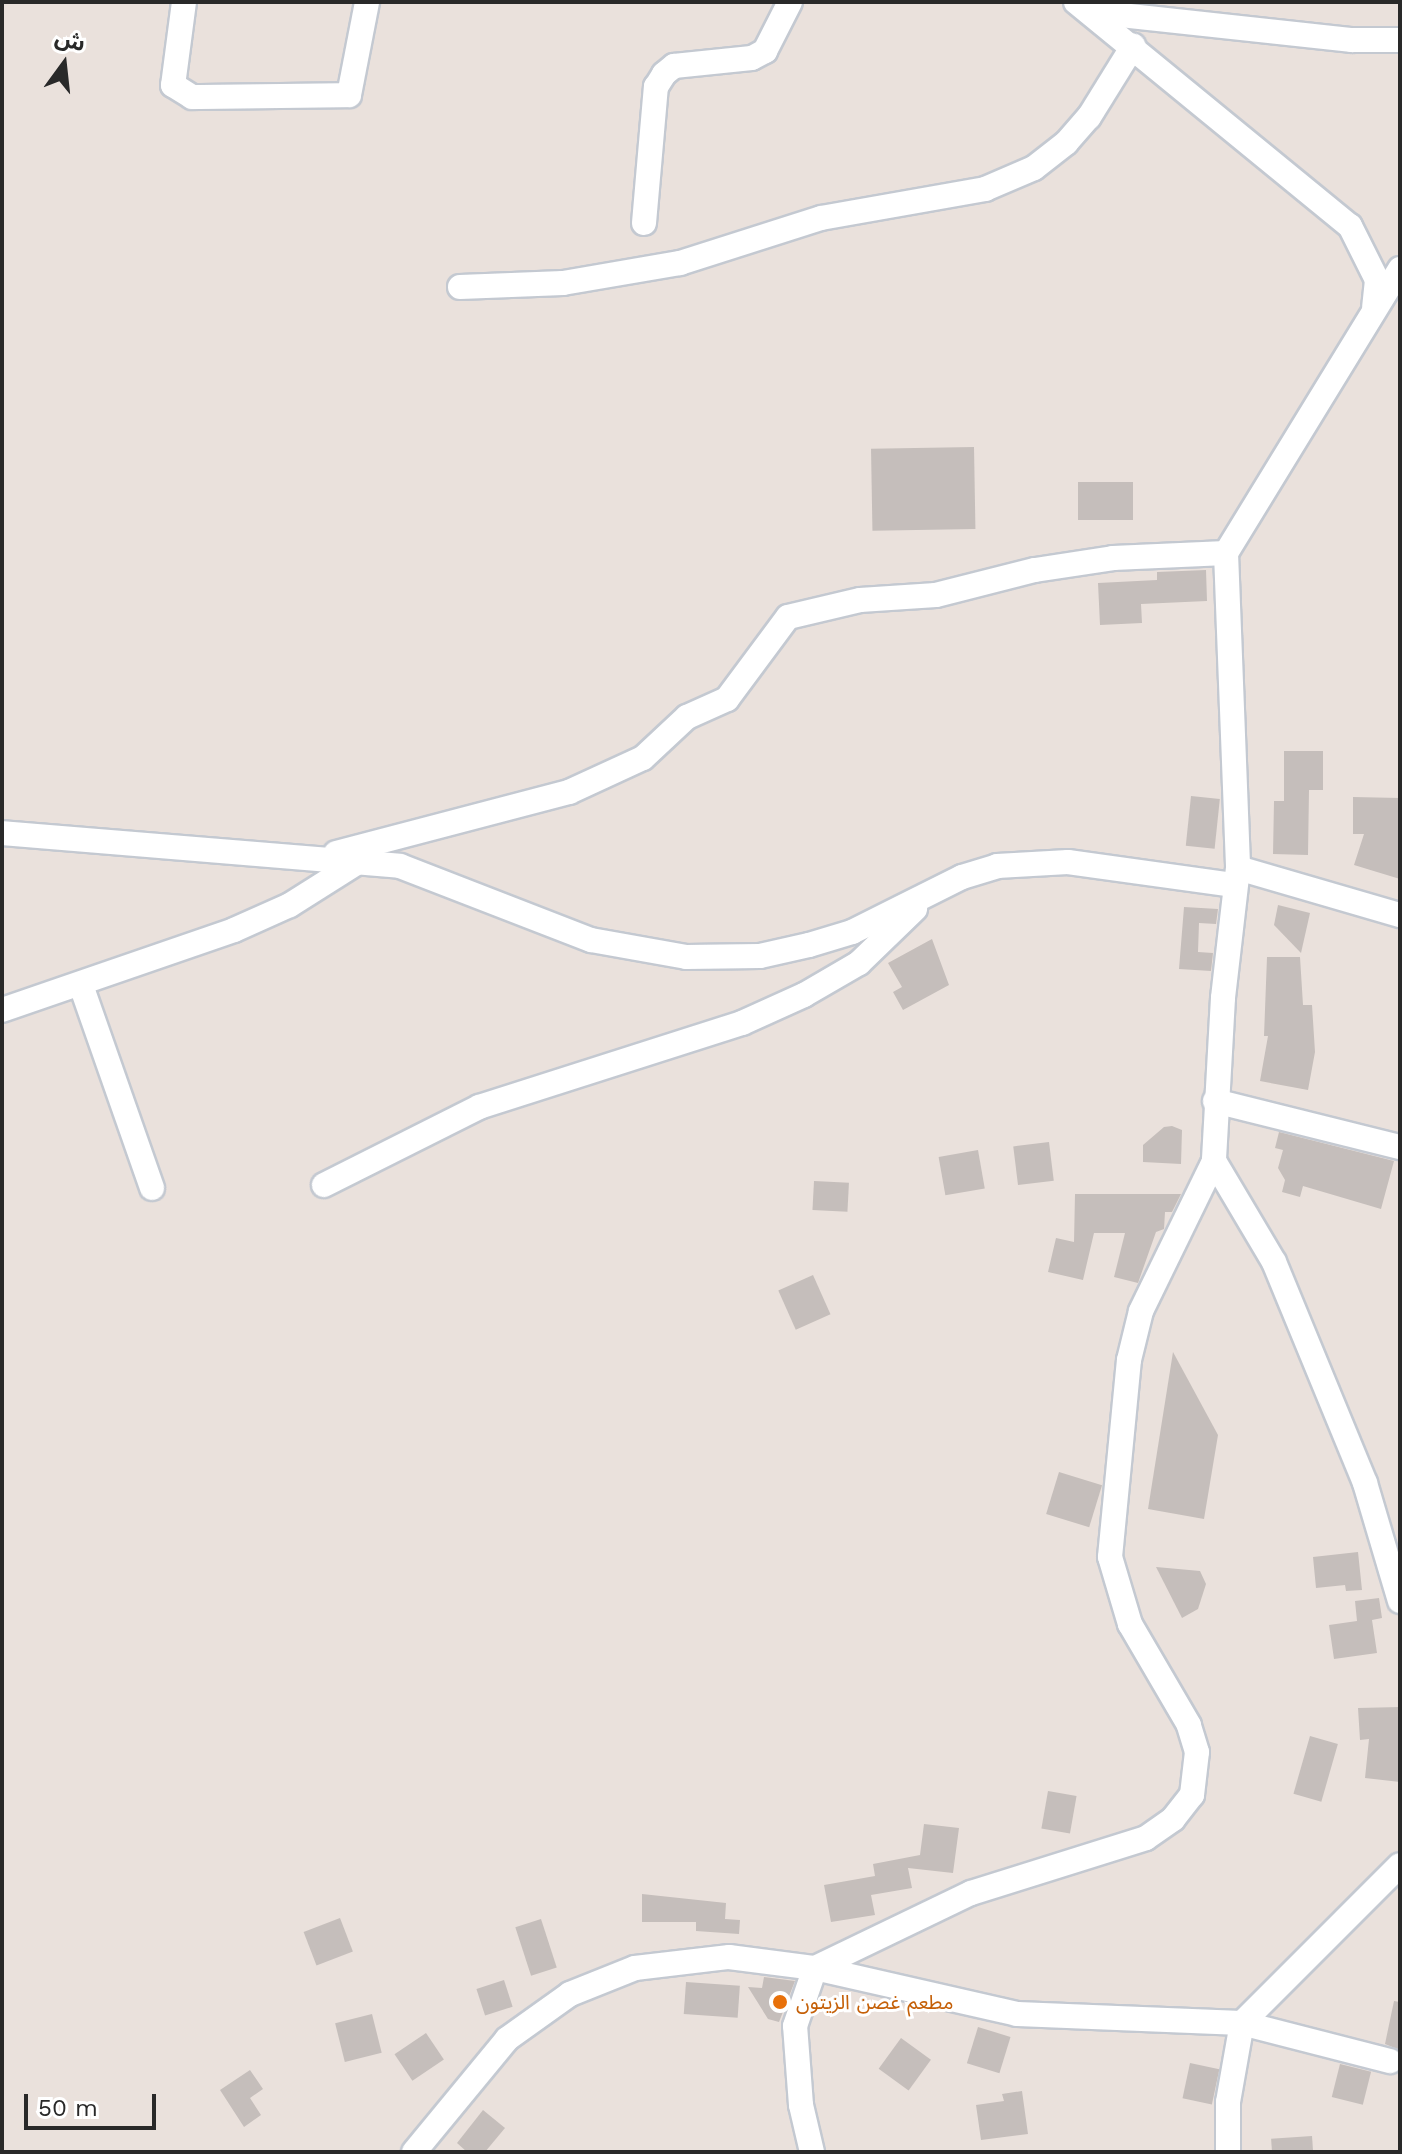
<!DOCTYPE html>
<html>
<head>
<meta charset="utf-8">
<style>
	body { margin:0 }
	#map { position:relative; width:1402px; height:2154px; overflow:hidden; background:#eae1dc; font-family:"Work Sans","Noto Sans Arabic",sans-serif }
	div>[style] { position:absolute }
	.building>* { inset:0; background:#c5bebb; transform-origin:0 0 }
	.roads { filter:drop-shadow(2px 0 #c4c9d1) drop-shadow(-2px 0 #c4c9d1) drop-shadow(0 2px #c4c9d1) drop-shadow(0 -2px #c4c9d1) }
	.minor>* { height:24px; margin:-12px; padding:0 12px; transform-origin:12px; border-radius:12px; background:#fff }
	.dots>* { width:22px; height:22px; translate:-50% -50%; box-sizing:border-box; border:4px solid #fff; border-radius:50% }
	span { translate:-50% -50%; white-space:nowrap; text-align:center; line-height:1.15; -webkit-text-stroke:6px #fff; paint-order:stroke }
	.food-label { font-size:20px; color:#c56008 }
	.left { translate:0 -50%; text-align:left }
	.frame { position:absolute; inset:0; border:4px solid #292929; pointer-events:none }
	.north { position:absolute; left:24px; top:24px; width:80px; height:80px; -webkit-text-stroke:6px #fff; paint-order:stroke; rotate:15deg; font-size:22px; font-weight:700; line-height:32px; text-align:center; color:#292929 }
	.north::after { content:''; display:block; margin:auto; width:28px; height:36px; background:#292929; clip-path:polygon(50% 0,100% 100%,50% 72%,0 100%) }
	.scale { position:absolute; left:24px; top:2094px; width:132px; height:36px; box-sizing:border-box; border:4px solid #292929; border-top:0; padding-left:10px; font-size:24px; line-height:28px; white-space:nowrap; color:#292929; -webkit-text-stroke:6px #fff; paint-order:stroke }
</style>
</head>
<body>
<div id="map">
	<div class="building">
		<i style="left:974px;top:447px;width:82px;height:103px;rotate:89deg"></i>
		<i style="left:1078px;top:482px;width:55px;height:38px"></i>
		<i style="clip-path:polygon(1206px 570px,1207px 601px,1141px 604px,1142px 623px,1100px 625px,1098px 583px,1157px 580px,1157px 572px)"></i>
		<i style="clip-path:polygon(1284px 751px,1323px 751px,1323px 790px,1309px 790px,1308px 855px,1273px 854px,1274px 801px,1284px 801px)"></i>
		<i style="left:1191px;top:796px;width:29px;height:50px;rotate:6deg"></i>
		<i style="clip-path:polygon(1353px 797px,1400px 798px,1400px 879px,1354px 865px,1364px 834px,1353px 834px)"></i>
		<i style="clip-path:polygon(1278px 905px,1310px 913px,1301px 953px,1274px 925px)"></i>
		<i style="clip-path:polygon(1184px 907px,1218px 909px,1216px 924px,1199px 923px,1198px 952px,1213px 953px,1211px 971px,1179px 969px)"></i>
		<i style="clip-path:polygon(932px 939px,949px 985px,903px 1010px,893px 992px,902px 987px,888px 963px)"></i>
		<i style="clip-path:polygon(1267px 957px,1300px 957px,1303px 1005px,1312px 1005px,1315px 1052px,1308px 1090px,1260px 1081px,1268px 1036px,1264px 1036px)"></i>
		<i style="clip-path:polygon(1172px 1126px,1182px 1130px,1181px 1164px,1143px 1162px,1143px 1145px,1164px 1127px)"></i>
		<i style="clip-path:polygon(1279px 1132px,1394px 1161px,1381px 1209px,1303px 1186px,1300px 1197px,1282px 1192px,1285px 1180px,1278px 1168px,1283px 1150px,1275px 1148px)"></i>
		<i style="left:1049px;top:1142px;width:39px;height:36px;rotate:83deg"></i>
		<i style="left:978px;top:1150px;width:39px;height:40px;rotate:80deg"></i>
		<i style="left:814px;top:1181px;width:35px;height:29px;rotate:3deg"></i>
		<i style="clip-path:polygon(1075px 1194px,1181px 1194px,1172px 1212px,1165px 1212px,1164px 1229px,1156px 1232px,1138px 1283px,1114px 1277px,1125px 1233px,1094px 1233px,1083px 1280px,1048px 1272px,1056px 1238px,1074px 1242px)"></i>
		<i style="left:813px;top:1275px;width:43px;height:38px;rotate:66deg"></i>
		<i style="clip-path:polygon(1173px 1352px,1218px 1435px,1204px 1519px,1148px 1509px)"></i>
		<i style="left:1059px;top:1472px;width:45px;height:44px;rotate:17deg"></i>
		<i style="clip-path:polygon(1358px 1552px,1362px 1590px,1346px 1591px,1345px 1585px,1316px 1588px,1313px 1557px)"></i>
		<i style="clip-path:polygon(1156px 1567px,1200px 1571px,1206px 1584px,1198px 1609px,1182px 1618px)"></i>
		<i style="clip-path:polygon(1379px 1598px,1382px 1618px,1372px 1620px,1377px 1653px,1334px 1659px,1329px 1625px,1357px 1621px,1355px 1601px)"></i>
		<i style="clip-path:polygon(1400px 1707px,1400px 1782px,1365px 1778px,1369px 1739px,1360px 1740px,1358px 1708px)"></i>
		<i style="left:1310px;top:1736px;width:29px;height:60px;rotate:16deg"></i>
		<i style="left:1048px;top:1791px;width:29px;height:38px;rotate:10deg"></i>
		<i style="clip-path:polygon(924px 1824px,959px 1828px,953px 1873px,908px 1868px,912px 1888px,871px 1895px,875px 1915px,831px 1922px,824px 1885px,875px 1876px,873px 1864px,920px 1855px)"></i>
		<i style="clip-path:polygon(642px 1894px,726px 1903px,725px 1919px,740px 1920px,739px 1934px,696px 1931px,696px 1922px,642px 1922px)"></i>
		<i style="left:340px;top:1918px;width:36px;height:39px;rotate:69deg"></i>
		<i style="left:541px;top:1919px;width:51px;height:27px;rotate:72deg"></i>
		<i style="clip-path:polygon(764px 1977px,795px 1981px,779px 2022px,768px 2019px,748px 1987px,762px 1988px)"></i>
		<i style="left:504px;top:1980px;width:28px;height:29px;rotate:72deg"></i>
		<i style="left:686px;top:1982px;width:54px;height:32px;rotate:4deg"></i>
		<i style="clip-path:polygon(1394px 2001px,1400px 2002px,1400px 2050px,1385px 2044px)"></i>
		<i style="left:372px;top:2014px;width:40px;height:38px;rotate:76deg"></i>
		<i style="left:978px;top:2027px;width:34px;height:38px;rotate:17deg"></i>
		<i style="left:426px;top:2033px;width:32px;height:38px;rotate:56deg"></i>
		<i style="left:901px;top:2038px;width:37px;height:38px;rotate:36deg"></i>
		<i style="left:1190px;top:2063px;width:30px;height:36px;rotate:12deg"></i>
		<i style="left:1340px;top:2064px;width:32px;height:34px;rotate:14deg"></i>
		<i style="clip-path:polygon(250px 2070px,263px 2089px,250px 2098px,261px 2115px,244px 2127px,220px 2090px)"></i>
		<i style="clip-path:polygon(1022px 2091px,1028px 2134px,981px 2140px,976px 2105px,1004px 2101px,1002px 2094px)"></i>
		<i style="clip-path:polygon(483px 2110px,505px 2128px,485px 2152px,467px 2152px,457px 2143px)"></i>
		<i style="left:1312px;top:2136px;width:16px;height:41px;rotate:86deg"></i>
	</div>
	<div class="roads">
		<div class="minor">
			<i style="left:184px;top:2px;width:84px;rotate:97.5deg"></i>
			<i style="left:173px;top:85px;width:22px;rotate:32deg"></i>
			<i style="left:192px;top:97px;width:157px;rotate:-0.7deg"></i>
			<i style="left:349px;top:95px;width:95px;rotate:-79deg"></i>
			<i style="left:1076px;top:2px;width:354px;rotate:39.3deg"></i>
			<i style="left:1350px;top:226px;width:60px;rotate:63.4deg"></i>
			<i style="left:1377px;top:280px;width:27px;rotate:96deg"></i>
			<i style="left:1093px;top:12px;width:261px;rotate:6.2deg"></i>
			<i style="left:1352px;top:40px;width:48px"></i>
			<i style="left:644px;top:223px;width:137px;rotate:-85deg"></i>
			<i style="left:656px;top:87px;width:15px;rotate:-58deg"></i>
			<i style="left:664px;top:74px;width:13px;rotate:-39deg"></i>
			<i style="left:674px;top:66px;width:78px;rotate:-5.9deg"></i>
			<i style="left:752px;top:58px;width:15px;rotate:-28deg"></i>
			<i style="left:765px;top:51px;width:55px;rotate:-63deg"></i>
			<i style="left:1400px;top:269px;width:333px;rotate:121.5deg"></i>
			<i style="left:1226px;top:553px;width:315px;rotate:87.8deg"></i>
			<i style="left:1238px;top:868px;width:131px;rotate:96.6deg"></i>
			<i style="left:1223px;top:998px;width:163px;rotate:93.2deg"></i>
			<i style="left:1214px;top:1161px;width:117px;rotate:59.3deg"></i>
			<i style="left:1274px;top:1262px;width:239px;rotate:67.6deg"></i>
			<i style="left:1365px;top:1483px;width:123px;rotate:73.5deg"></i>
			<i style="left:460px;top:287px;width:103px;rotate:-2.2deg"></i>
			<i style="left:563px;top:283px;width:119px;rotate:-9.7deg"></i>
			<i style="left:680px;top:263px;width:148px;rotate:-17.7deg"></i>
			<i style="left:821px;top:218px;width:167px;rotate:-10deg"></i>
			<i style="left:985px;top:189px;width:53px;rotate:-23.2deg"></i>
			<i style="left:1034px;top:168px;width:41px;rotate:-38deg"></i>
			<i style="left:1066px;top:143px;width:35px;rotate:-49deg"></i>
			<i style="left:1089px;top:117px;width:84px;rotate:-58.2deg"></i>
			<i style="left:2px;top:833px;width:399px;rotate:4.7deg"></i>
			<i style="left:400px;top:866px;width:205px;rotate:21.2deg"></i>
			<i style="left:591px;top:940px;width:97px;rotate:10.1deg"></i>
			<i style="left:686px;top:957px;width:74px;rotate:-0.8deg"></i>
			<i style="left:760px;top:956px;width:50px;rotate:-12.7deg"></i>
			<i style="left:809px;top:945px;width:45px;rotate:-16.8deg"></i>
			<i style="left:852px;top:932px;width:123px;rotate:-26.6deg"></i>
			<i style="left:962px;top:877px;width:37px;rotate:-17deg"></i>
			<i style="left:997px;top:866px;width:71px;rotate:-3.2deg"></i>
			<i style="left:1068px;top:862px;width:168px;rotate:7.9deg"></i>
			<i style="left:336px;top:853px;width:241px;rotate:-14.7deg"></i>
			<i style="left:569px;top:792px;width:81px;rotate:-24.7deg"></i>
			<i style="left:643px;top:758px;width:60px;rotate:-43deg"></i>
			<i style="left:687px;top:717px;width:44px;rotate:-24.2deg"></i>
			<i style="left:727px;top:699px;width:102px;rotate:-53.4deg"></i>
			<i style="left:788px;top:617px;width:74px;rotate:-13.3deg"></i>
			<i style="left:860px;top:600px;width:76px;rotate:-3.8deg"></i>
			<i style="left:936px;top:595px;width:102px;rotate:-14.2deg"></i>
			<i style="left:1035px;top:570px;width:79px;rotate:-8.7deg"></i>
			<i style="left:1113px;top:558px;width:113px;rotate:-2.5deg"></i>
			<i style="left:1238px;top:868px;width:169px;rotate:16.2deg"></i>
			<i style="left:81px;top:985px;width:215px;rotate:70.7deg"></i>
			<i style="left:2px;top:1010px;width:245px;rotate:-19deg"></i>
			<i style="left:234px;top:930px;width:61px;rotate:-24.1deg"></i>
			<i style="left:290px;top:905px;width:80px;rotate:-32.3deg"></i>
			<i style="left:1215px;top:1101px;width:191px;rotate:14deg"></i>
			<i style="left:324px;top:1185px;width:174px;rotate:-26.7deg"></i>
			<i style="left:479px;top:1107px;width:276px;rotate:-17.7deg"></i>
			<i style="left:742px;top:1023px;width:68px;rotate:-24.3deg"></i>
			<i style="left:804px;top:995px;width:64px;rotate:-30.2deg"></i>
			<i style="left:859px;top:963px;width:78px;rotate:-44deg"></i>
			<i style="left:414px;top:2152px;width:146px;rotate:-50.5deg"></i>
			<i style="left:507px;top:2039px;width:77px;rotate:-35.5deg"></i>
			<i style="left:570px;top:1994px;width:70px;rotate:-21.8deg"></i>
			<i style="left:635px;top:1968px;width:95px;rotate:-6.7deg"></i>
			<i style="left:729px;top:1957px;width:87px;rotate:7.3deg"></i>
			<i style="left:815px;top:1968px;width:207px;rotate:12.8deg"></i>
			<i style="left:1017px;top:2014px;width:225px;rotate:2.3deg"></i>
			<i style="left:1242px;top:2023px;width:223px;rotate:-45deg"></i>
			<i style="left:812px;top:2152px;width:48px;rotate:-103.2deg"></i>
			<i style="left:801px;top:2105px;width:79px;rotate:-94.3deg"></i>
			<i style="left:795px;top:2026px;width:61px;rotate:-71deg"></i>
			<i style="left:815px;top:1968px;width:173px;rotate:-25.7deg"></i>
			<i style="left:971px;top:1893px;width:183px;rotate:-17.4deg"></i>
			<i style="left:1146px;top:1838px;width:33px;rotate:-35deg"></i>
			<i style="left:1173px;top:1819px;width:31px;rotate:-52deg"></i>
			<i style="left:1192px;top:1795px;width:43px;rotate:-83.4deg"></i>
			<i style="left:1197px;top:1752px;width:28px;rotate:-107deg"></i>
			<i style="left:1189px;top:1725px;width:117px;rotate:-120.3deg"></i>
			<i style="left:1130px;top:1624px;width:70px;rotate:-106.6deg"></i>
			<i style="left:1110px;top:1557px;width:198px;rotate:-84.5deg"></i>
			<i style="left:1129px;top:1360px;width:50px;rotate:-76.2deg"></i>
			<i style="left:1141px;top:1311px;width:167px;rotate:-64deg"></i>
			<i style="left:1228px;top:2152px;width:50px;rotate:-90deg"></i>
			<i style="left:1228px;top:2102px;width:80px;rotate:-80deg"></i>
			<i style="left:1242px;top:2023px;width:153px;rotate:14.4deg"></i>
		</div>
	</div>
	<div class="dots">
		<i style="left:780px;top:2002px;background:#e8710a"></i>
	</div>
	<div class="food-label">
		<span class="left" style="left:796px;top:2002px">مطعم غصن الزيتون</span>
	</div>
	<div class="frame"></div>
	<div class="north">ش</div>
	<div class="scale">50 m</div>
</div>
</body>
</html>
